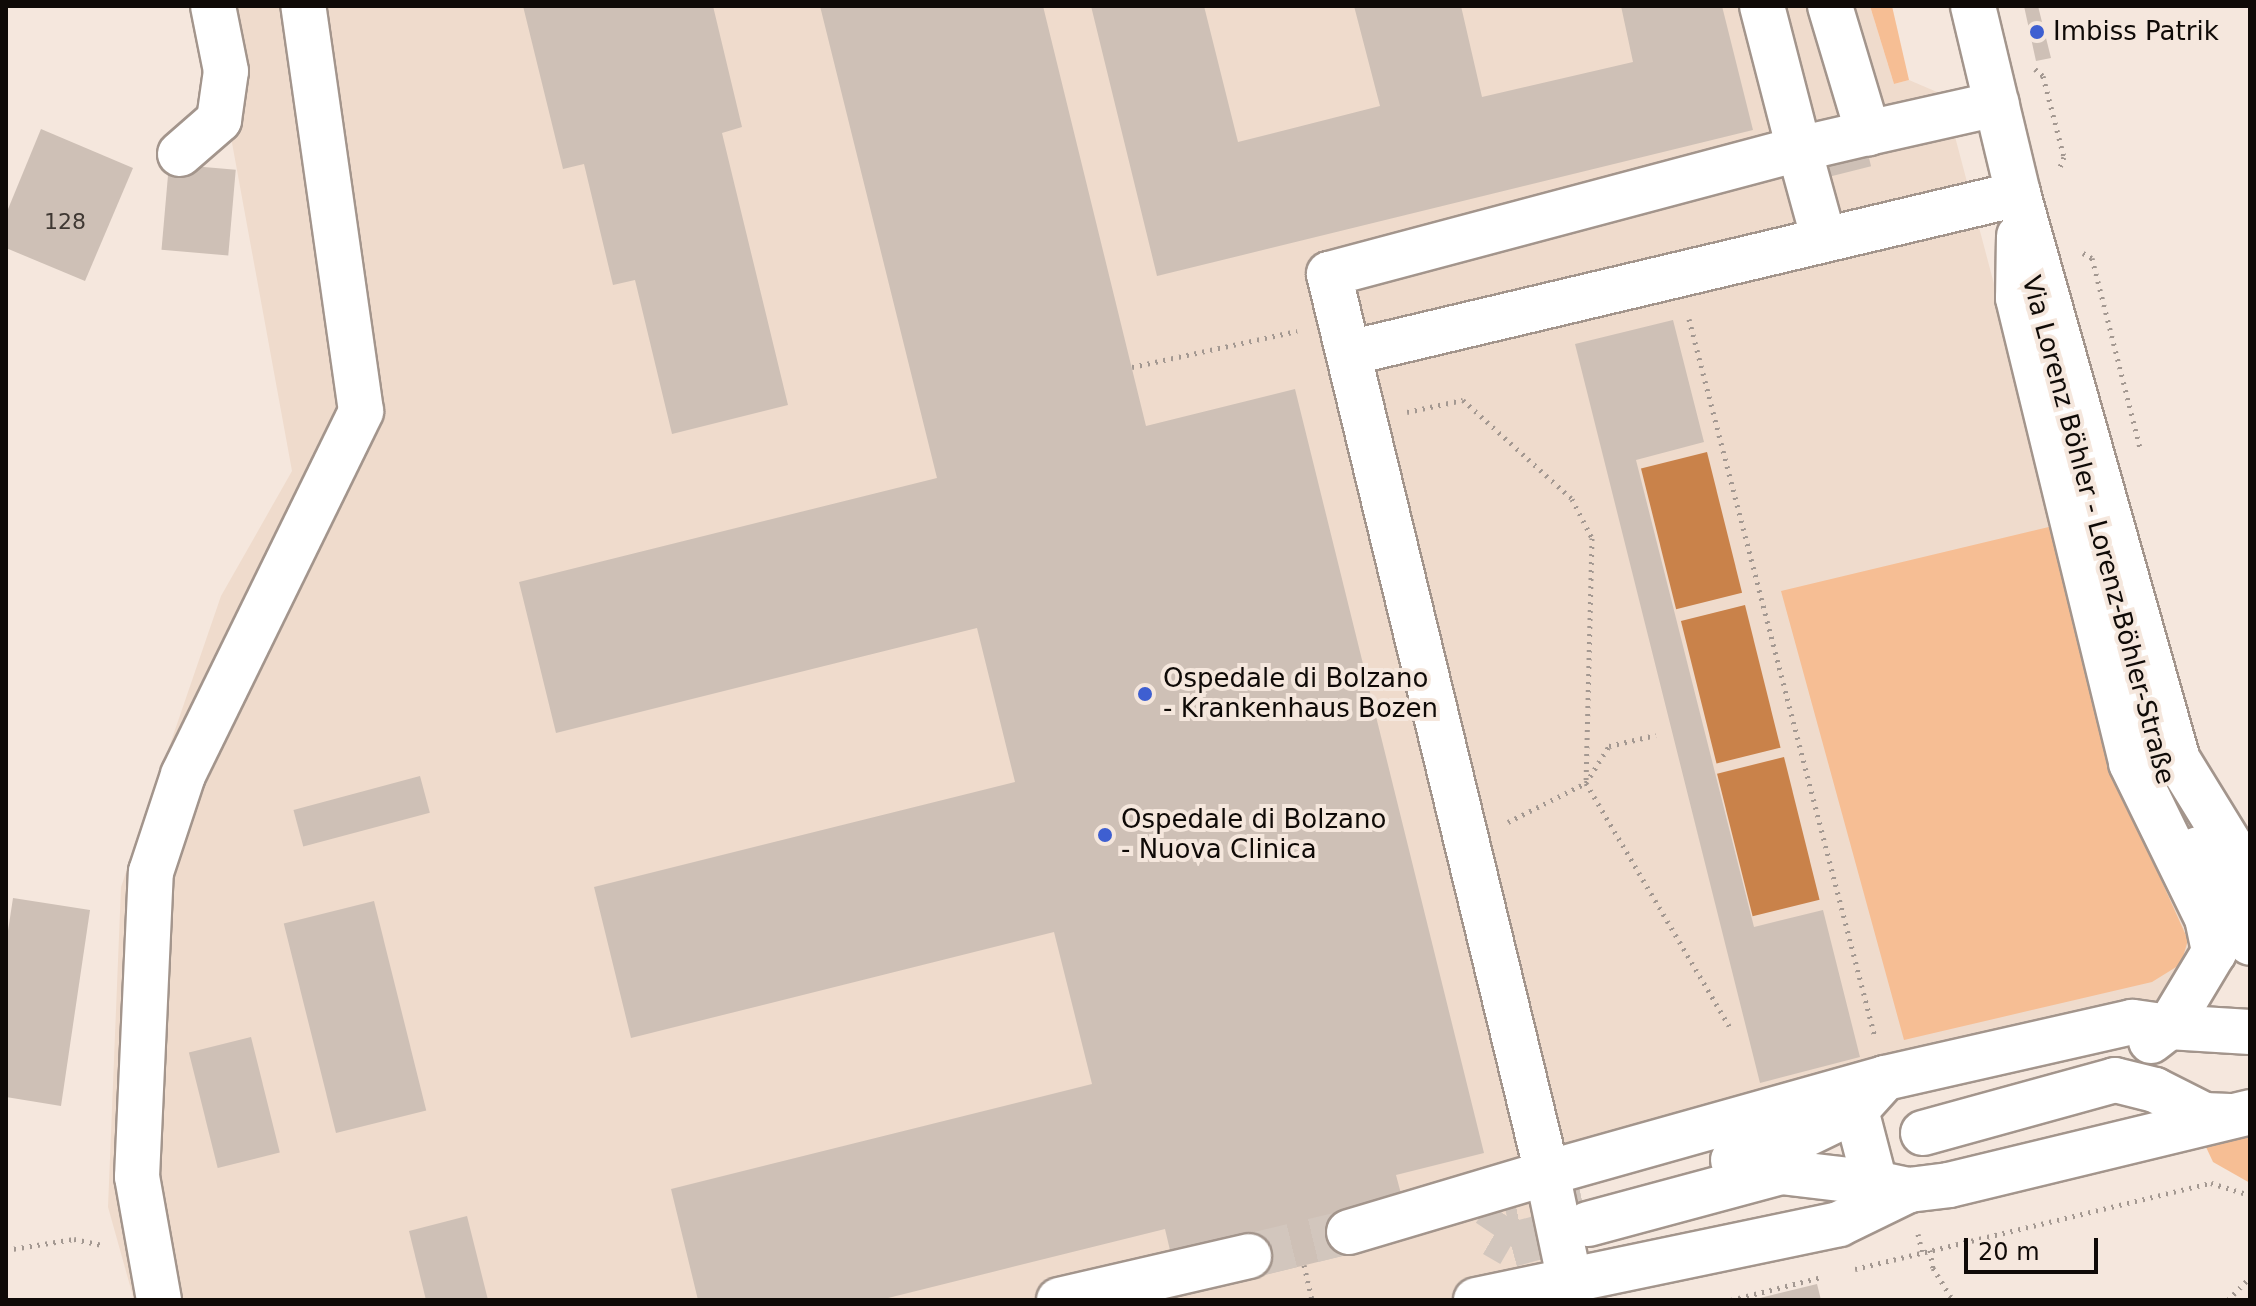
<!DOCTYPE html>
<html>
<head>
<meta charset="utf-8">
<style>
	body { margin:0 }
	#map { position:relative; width:2256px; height:1306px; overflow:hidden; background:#f5e7dd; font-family:"DejaVu Sans",sans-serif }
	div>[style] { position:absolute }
	.built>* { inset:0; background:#efdbcc }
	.green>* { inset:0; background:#f6be94 }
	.water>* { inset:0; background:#c9824a; transform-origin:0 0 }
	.building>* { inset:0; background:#cec0b6; transform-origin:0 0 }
	.minor-tunnel>* { height:44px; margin-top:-22px; transform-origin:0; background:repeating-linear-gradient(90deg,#d2c6bd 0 44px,transparent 0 66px) }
	.path>* { height:5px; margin-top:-2.5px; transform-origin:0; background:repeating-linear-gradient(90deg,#a39891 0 2px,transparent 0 8px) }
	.roads { filter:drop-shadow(2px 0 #a3958c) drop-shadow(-2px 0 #a3958c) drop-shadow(0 2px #a3958c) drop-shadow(0 -2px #a3958c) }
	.minor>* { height:44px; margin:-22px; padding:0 22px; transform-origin:22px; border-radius:22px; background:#fff }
	.major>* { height:44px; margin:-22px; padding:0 22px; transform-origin:22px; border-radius:22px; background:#fff }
	.dots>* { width:22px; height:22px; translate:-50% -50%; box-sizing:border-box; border:4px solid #f5e7dd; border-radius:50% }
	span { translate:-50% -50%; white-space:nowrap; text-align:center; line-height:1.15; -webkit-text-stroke:8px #f5e7dd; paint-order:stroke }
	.number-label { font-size:22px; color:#3f3833 }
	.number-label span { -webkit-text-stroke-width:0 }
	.poi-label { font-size:26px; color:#0f0a07 }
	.left { translate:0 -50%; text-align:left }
	.street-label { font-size:26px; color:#0f0a07 }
	.frame { position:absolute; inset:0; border:8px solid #0f0a07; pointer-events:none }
	.scale { position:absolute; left:1964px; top:1238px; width:134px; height:36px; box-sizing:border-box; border:4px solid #0f0a07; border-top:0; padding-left:10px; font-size:24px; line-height:28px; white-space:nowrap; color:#0f0a07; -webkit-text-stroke:6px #f5e7dd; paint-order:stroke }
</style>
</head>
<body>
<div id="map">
	<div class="built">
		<i style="clip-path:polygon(207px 6px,1870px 6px,1894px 84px,1909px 80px,1944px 95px,2003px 318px,2203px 930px,2169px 998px,1565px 1155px,1601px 1300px,134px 1300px,108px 1207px,121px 887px,221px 596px,292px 471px)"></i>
	</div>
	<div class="green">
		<i style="clip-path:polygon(1870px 6px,1892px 6px,1909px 80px,1894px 84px)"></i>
		<i style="clip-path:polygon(2057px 525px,2124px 797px,2188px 940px,2181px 964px,2152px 982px,1904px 1040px,1781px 591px)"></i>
		<i style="clip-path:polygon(2250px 1134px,2250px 1183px,2213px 1162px,2206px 1147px,2209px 1135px)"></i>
	</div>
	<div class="water">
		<i style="left:1707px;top:452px;width:145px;height:68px;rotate:76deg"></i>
		<i style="left:1745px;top:605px;width:147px;height:66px;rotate:76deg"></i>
		<i style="left:1784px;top:757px;width:147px;height:69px;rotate:76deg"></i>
	</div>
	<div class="building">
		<i style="clip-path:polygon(523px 6px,713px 6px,742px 127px,722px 133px,788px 405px,672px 434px,635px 280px,613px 285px,584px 164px,563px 169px)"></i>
		<i style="clip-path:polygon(820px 6px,1043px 6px,1146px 426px,1295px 389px,1484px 1153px,1396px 1175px,1404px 1205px,1354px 1253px,1253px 1278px,1246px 1245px,1173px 1263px,1165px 1229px,880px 1300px,698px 1300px,671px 1189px,1092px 1084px,1054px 932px,631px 1038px,594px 887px,1015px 782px,977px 628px,556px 733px,519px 582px,937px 478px)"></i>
		<i style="clip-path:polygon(1091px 6px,1204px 6px,1238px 142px,1380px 106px,1354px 6px,1461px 6px,1482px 97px,1633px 62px,1621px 6px,1722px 6px,1753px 130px,1157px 276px)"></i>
		<i style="clip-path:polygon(2024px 6px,2038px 6px,2051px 58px,2036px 61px)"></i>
		<i style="clip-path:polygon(41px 129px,133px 168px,85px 281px,6px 248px,6px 214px)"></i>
		<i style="left:1865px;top:142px;width:25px;height:41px;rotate:76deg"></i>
		<i style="left:169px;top:164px;width:67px;height:86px;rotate:5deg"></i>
		<i style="clip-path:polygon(1673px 320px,1704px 442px,1636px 460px,1754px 927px,1823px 910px,1860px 1057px,1760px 1083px,1575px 344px)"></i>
		<i style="left:420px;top:776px;width:38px;height:131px;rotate:75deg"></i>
		<i style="clip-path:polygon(13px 898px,90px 910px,61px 1106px,6px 1097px,6px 944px)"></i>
		<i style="left:374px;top:901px;width:216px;height:93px;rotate:76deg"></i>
		<i style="left:251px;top:1037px;width:119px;height:64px;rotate:76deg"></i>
		<i style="clip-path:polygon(467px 1216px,488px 1300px,426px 1300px,409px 1231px)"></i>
		<i style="clip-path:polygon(1817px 1284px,1821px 1300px,1756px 1300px,1756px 1299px)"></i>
	</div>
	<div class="minor-tunnel">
		<i style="left:1582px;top:1200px;width:77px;rotate:168deg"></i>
		<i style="left:1507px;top:1216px;width:23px;rotate:124deg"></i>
		<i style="left:1494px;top:1235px;width:20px;rotate:30deg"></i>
		<i style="left:1511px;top:1245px;width:80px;rotate:-15.3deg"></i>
		<i style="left:1249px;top:1256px;width:103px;rotate:-13.5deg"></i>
	</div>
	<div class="path">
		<i style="left:2035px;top:69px;width:11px;rotate:41deg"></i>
		<i style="left:2043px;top:76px;width:84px;rotate:75.5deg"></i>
		<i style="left:2064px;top:157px;width:11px;rotate:112deg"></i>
		<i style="left:2083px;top:253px;width:10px;rotate:29deg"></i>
		<i style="left:2092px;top:258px;width:196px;rotate:75.8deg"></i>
		<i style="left:1689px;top:319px;width:742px;rotate:75.48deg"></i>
		<i style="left:1132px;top:367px;width:169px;rotate:-12.3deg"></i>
		<i style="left:1407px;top:412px;width:57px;rotate:-12.1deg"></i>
		<i style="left:1463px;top:400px;width:147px;rotate:42.2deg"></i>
		<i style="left:1572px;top:499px;width:44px;rotate:62.9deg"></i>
		<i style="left:1592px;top:538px;width:245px;rotate:91.4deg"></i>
		<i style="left:1586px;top:783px;width:283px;rotate:59.5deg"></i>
		<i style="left:1508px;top:822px;width:87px;rotate:-26.6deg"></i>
		<i style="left:1586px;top:783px;width:44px;rotate:-58.1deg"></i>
		<i style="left:1609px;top:746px;width:48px;rotate:-13.2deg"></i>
		<i style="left:1918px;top:1234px;width:18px;rotate:77deg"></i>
		<i style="left:6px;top:1250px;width:69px;rotate:-9.2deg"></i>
		<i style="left:74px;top:1239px;width:30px;rotate:12deg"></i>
		<i style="left:1930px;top:1250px;width:18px;rotate:81deg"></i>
		<i style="left:1933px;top:1268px;width:38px;rotate:58deg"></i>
		<i style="left:1304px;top:1265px;width:36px;rotate:77deg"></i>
		<i style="left:1855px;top:1269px;width:366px;rotate:-13.6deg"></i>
		<i style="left:2211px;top:1183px;width:41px;rotate:17.1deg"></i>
		<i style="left:1731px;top:1300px;width:94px;rotate:-14.2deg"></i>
		<i style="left:2228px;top:1300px;width:32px;rotate:-46deg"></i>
	</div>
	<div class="roads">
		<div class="minor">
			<i style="left:1762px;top:6px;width:148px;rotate:75.5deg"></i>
			<i style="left:1799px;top:149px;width:71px;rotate:-13.1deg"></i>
			<i style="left:1830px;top:6px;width:133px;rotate:73.3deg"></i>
			<i style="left:1868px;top:133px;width:132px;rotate:-12.7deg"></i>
			<i style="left:180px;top:154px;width:52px;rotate:-41.1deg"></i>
			<i style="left:219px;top:120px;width:49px;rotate:-81.9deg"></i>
			<i style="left:226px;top:71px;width:66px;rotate:-101.3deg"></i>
			<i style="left:2019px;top:236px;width:62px;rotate:90.9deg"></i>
			<i style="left:2018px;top:298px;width:479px;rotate:76.3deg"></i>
			<i style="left:2131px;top:763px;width:173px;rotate:63.9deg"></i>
			<i style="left:2207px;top:918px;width:35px;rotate:78deg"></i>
			<i style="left:2214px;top:952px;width:87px;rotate:121deg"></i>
			<i style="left:2169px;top:1027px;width:37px;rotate:-172deg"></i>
			<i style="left:2132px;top:1022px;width:253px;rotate:167.2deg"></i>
			<i style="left:1885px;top:1078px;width:43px;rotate:132.2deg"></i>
			<i style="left:1856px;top:1110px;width:75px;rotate:75.4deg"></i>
			<i style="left:1875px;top:1183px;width:35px;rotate:12deg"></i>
			<i style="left:1909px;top:1190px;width:40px;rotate:-7.1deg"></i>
			<i style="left:1949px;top:1185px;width:310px;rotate:-13.6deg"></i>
			<i style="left:1349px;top:353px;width:688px;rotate:-13.37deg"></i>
			<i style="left:2151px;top:1041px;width:23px;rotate:-38deg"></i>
			<i style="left:2169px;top:1027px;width:81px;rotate:3.5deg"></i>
			<i style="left:1923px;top:1133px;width:199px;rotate:-15.4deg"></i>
			<i style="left:2115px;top:1080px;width:41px;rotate:14deg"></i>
			<i style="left:2155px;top:1090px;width:55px;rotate:27deg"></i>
			<i style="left:2204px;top:1115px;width:26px;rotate:2deg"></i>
			<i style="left:1733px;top:1160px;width:47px;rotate:-14.9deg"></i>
			<i style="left:1778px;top:1148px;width:87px;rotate:-26deg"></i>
			<i style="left:1588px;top:1224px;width:200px;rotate:-15.1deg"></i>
			<i style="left:1781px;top:1172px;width:95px;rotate:6.7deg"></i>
			<i style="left:1349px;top:1232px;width:207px;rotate:-16.6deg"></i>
			<i style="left:1547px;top:1173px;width:925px;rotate:-103.63deg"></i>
			<i style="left:1329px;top:274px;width:486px;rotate:-14.9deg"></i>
			<i style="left:1799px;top:149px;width:94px;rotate:74.6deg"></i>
			<i style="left:1569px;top:1277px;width:106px;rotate:-101.9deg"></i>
			<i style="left:1547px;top:1173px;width:351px;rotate:-15.7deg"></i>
			<i style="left:159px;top:1300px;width:125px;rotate:-100.1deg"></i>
			<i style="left:137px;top:1177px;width:305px;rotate:-87.4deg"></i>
			<i style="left:151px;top:872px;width:102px;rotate:-71.7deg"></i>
			<i style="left:183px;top:775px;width:405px;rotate:-63.9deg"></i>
			<i style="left:361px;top:411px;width:409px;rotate:-98.1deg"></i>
			<i style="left:1059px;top:1300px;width:195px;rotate:-13deg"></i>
			<i style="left:1476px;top:1300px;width:371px;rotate:-11.8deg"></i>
			<i style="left:1839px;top:1224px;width:78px;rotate:-25.9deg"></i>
		</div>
		<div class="major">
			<i style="left:1973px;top:6px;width:193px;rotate:76.5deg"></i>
			<i style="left:2018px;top:194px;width:588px;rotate:74.22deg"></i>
			<i style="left:2178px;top:760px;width:137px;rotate:58.4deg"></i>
			<i style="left:2198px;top:849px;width:107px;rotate:61deg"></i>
		</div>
	</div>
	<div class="dots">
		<i style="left:2037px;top:32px;background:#3e5fd1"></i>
		<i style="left:1145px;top:694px;background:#3e5fd1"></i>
		<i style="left:1105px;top:835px;background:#3e5fd1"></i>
	</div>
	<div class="number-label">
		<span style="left:65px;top:222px">128</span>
	</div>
	<div class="poi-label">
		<span class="left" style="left:2053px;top:32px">Imbiss Patrik</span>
		<span class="left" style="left:1163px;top:694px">Ospedale di Bolzano<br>- Krankenhaus Bozen</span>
		<span class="left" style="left:1121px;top:835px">Ospedale di Bolzano<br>- Nuova Clinica</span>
	</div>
	<div class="street-label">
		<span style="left:2098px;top:530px;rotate:75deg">Via Lorenz Böhler - Lorenz-Böhler-Straße</span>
	</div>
	<div class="frame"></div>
	<div class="scale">20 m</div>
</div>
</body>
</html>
